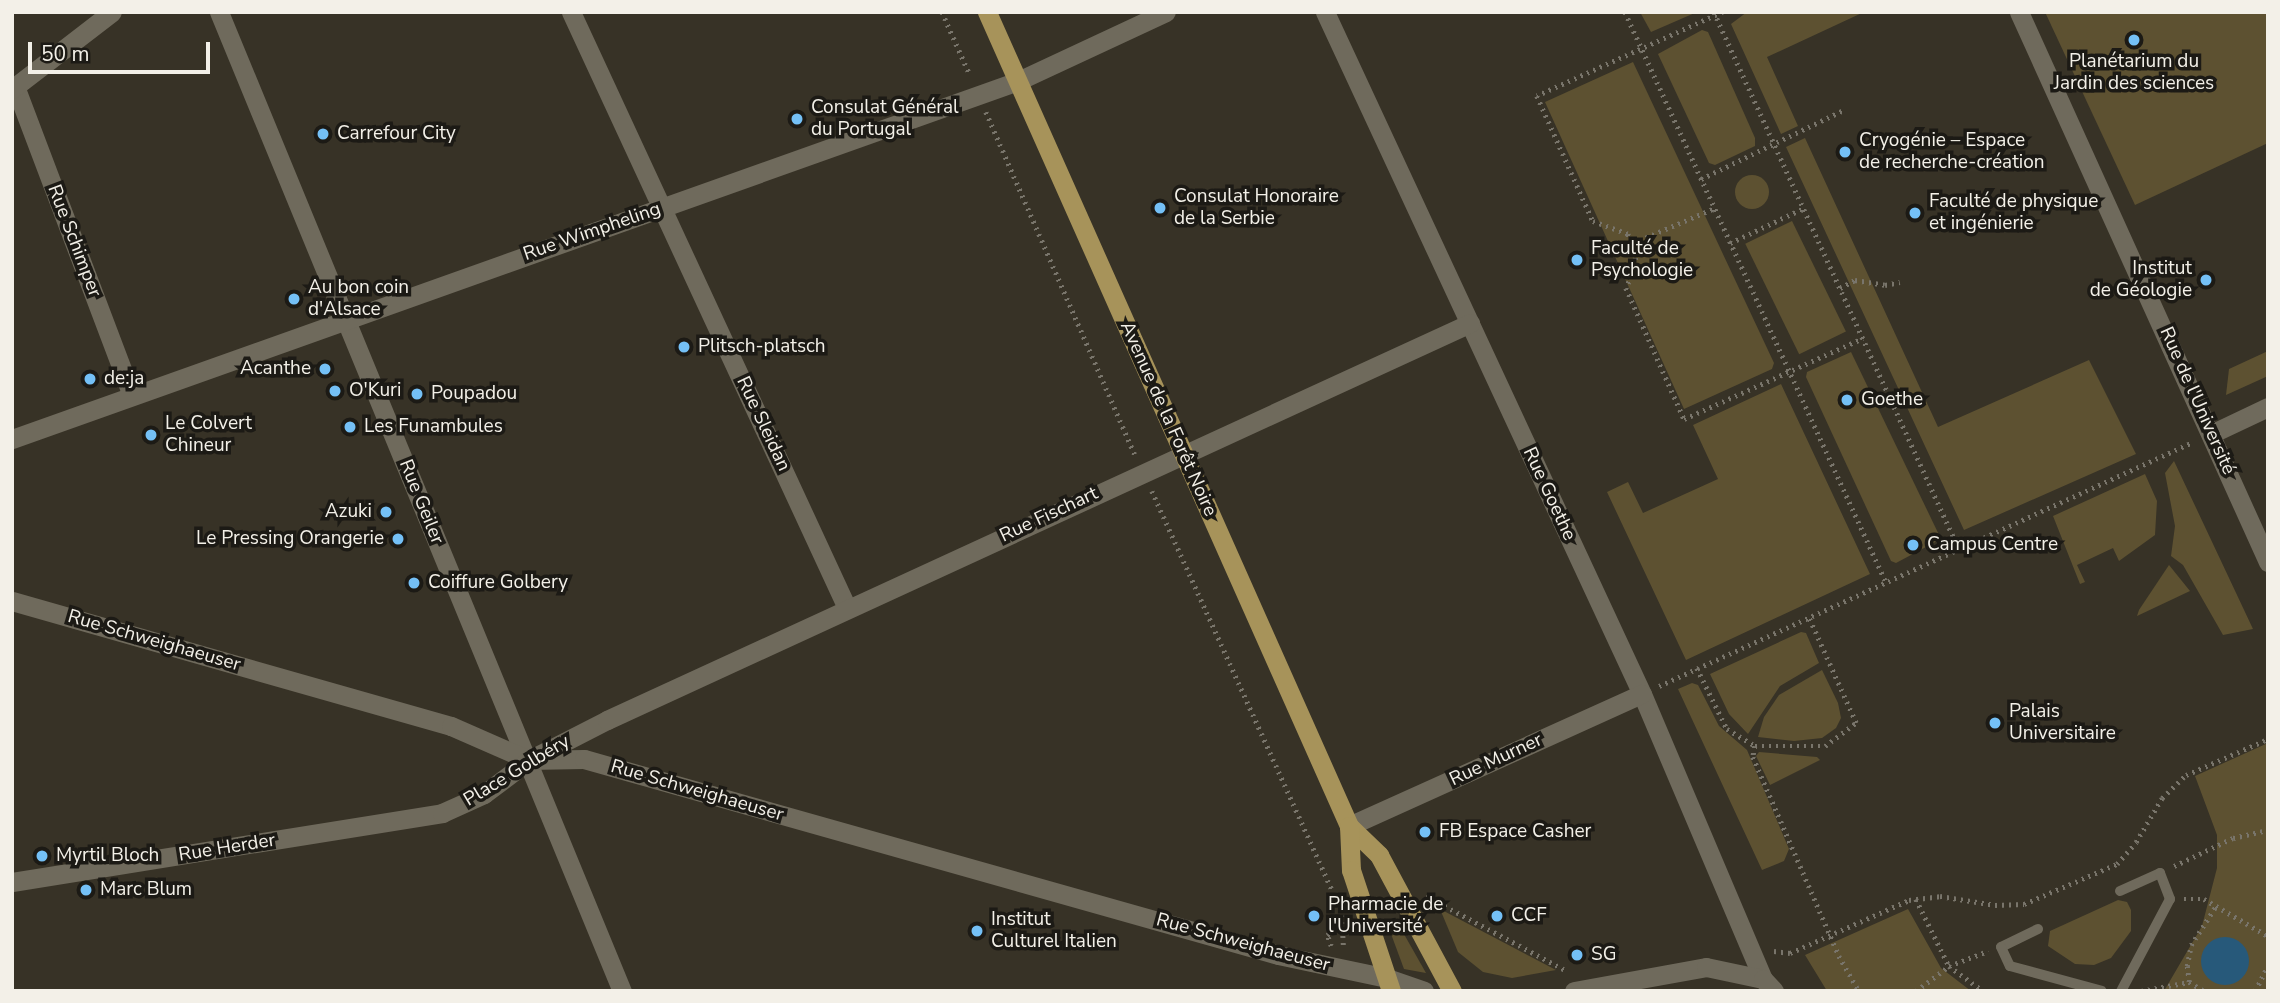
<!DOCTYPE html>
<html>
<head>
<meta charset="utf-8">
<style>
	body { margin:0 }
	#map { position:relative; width:2280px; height:1003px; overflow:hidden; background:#373226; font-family:"Nunito Sans",sans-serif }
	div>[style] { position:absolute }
	.green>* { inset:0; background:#5d5131; transform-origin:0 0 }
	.round { border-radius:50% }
	.water>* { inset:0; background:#27597a }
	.path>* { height:4.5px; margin-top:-2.25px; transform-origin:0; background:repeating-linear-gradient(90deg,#79756b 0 2px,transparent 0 7px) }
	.service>* { height:10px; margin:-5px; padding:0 5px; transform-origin:5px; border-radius:5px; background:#6f6a5c }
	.minor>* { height:19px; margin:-9.5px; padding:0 9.5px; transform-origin:9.5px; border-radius:9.5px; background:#6f6a5c }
	.tertiary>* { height:19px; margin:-9.5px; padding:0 9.5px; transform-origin:9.5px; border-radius:9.5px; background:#6f6a5c }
	.secondary>* { height:19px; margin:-9.5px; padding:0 9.5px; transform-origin:9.5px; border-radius:9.5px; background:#6f6a5c }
	.primary>* { height:19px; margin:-9.5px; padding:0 9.5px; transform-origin:9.5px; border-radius:9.5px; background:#a7935a }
	.dots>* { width:19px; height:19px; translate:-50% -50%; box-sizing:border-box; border:4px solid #1c1a15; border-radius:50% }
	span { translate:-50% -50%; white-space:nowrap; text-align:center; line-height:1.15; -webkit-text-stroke:7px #1c1a15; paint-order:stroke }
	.poi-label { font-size:19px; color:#f3f0e8 }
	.left { translate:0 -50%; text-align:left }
	.right { translate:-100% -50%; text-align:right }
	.street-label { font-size:19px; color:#f3f0e8 }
	.frame { position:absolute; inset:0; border:14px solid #f3f0e8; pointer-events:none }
	.scale { position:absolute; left:28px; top:42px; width:182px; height:32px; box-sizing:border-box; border:4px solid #f3f0e8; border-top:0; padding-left:9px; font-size:21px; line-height:24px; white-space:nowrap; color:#f3f0e8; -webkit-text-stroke:5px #1c1a15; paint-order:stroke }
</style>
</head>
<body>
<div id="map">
	<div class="green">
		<i style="clip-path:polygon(1640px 12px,1697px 12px,1651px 32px)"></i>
		<i style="clip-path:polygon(1747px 12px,1864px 12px,1767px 57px,1798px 126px,1781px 134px,1731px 24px)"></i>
		<i style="clip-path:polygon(2045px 12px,2268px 12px,2268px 143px,2135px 205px)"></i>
		<i style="clip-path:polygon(1702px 30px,1708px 32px,1755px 138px,1755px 146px,1715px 165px,1709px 163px,1658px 54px)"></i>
		<i style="clip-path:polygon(1633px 62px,1774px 363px,1772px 369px,1684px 409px,1545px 102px)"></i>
		<i style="clip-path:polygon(1805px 138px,1938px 427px,2089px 360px,2136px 454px,1964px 530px,1786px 147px)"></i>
		<i class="round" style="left:1735px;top:175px;width:34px;height:34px"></i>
		<i style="left:1792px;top:221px;width:123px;height:52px;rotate:64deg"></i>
		<i style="clip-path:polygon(2268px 351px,2268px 376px,2226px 395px,2229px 369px)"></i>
		<i style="clip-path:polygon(1851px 352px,1941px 539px,1896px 563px,1891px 561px,1806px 377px,1807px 372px)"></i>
		<i style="clip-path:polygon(1781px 384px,1870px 574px,1686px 660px,1607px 492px,1628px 482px,1643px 513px,1718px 479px,1693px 425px)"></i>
		<i style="clip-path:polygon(2174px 461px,2253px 629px,2223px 635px,2183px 565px,2171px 556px,2175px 526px,2165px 473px)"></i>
		<i style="clip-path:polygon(2145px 474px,2157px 501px,2155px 535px,2119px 561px,2113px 548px,2077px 565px,2085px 582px,2080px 584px,2053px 516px)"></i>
		<i style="clip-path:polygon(2169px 565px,2190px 591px,2137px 616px,2139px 610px)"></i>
		<i style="clip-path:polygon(1801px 632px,1806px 633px,1819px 663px,1780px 686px,1748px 734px,1729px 714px,1710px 674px)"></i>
		<i style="clip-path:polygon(1822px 670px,1838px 703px,1841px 718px,1836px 728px,1822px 738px,1794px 741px,1758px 737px,1764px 717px,1779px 695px)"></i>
		<i style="clip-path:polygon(1692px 683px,1698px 685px,1719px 726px,1747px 750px,1789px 849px,1784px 861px,1762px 870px,1678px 689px)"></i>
		<i style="clip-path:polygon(2268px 743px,2268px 991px,2164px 991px,2202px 926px,2217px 868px,2217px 835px,2195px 776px)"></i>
		<i style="clip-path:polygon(1759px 752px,1817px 757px,1820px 760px,1770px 785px,1756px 756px)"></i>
		<i style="clip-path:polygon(2118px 900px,2127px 902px,2131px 910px,2131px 931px,2111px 958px,2094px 965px,2075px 964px,2048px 946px,2050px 931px)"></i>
		<i style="clip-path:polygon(1440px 909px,1556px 970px,1512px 978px,1483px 972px,1458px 952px)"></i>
		<i style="clip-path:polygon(1908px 909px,1941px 968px,1971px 991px,1827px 991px,1805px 955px)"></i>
		<i style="clip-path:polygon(1396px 920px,1426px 973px,1404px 969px,1387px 923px)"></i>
	</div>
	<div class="water">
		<i class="round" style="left:2201px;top:937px;width:48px;height:48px"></i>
	</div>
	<div class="path">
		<i style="left:942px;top:12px;width:69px;rotate:66deg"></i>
		<i style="left:1625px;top:12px;width:627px;rotate:65.4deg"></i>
		<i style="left:1714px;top:12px;width:590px;rotate:65.48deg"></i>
		<i style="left:1723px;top:12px;width:204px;rotate:155.7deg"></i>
		<i style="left:1537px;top:96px;width:137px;rotate:65.9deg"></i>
		<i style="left:1593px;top:221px;width:37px;rotate:20deg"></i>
		<i style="left:1628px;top:234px;width:19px;rotate:65deg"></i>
		<i style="left:1636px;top:251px;width:18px;rotate:93deg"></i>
		<i style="left:1635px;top:269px;width:21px;rotate:115deg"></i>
		<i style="left:1626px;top:288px;width:143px;rotate:66.1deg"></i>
		<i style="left:1684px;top:419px;width:196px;rotate:-24.3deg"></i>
		<i style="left:986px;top:112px;width:373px;rotate:66.5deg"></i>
		<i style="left:1701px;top:179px;width:159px;rotate:-25.8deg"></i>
		<i style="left:1633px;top:243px;width:89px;rotate:-23.1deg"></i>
		<i style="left:1730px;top:243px;width:82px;rotate:-25.3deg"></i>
		<i style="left:1840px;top:288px;width:17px;rotate:-28deg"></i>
		<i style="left:1855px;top:280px;width:30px;rotate:9deg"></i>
		<i style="left:1885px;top:285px;width:15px;rotate:-11deg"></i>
		<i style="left:1152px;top:491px;width:439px;rotate:65.7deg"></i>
		<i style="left:1697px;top:668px;width:68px;rotate:63.8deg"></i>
		<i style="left:1727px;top:729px;width:33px;rotate:31deg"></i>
		<i style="left:1755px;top:746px;width:70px"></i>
		<i style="left:1825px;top:746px;width:39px;rotate:-37deg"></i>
		<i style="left:1856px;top:723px;width:115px;rotate:-114.1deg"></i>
		<i style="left:1659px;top:686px;width:587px;rotate:-24.56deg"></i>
		<i style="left:1755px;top:746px;width:11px;rotate:100deg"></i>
		<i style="left:1753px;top:757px;width:217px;rotate:66.6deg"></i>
		<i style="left:1839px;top:956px;width:40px;rotate:60.3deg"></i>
		<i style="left:2174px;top:866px;width:65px;rotate:-25.4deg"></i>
		<i style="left:2233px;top:838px;width:36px;rotate:-13deg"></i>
		<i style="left:1426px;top:896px;width:160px;rotate:28deg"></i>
		<i style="left:1916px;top:899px;width:75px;rotate:63.8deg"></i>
		<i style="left:1949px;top:966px;width:42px;rotate:36.3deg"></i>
		<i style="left:2184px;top:899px;width:20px"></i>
		<i style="left:2204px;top:899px;width:74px;rotate:30deg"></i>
		<i style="left:1342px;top:915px;width:33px;rotate:87deg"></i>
		<i style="left:1331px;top:946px;width:12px;rotate:-110deg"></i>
		<i style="left:1327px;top:935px;width:12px;rotate:-35deg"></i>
		<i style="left:1774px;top:951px;width:16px;rotate:7deg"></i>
		<i style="left:1790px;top:953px;width:130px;rotate:-24deg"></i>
		<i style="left:1909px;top:900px;width:31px;rotate:-7deg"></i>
		<i style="left:1940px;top:896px;width:56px;rotate:9.3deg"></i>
		<i style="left:1995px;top:905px;width:29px;rotate:-2deg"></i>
		<i style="left:2024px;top:904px;width:101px;rotate:-23.3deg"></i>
		<i style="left:2117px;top:864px;width:29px;rotate:-49deg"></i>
		<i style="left:2136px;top:842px;width:51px;rotate:-59.4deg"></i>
		<i style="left:2162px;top:798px;width:33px;rotate:-44deg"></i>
		<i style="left:2186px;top:775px;width:90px;rotate:-23.7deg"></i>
		<i style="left:2189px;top:982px;width:16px;rotate:-97deg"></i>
		<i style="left:2187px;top:966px;width:21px;rotate:-79deg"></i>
		<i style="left:2191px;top:945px;width:46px;rotate:-57.3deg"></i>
		<i style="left:1916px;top:991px;width:41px;rotate:-37.1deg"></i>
		<i style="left:1949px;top:966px;width:42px;rotate:-21deg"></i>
		<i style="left:2141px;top:991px;width:49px;rotate:-10.6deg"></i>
		<i style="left:2189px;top:982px;width:17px;rotate:31deg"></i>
		<i style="left:2255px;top:991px;width:29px;rotate:-63deg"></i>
	</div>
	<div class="service">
		<i style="left:2120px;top:891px;width:44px;rotate:-24.2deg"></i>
		<i style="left:2160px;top:873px;width:28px;rotate:69deg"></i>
		<i style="left:2170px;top:899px;width:104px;rotate:118deg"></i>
		<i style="left:2038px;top:929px;width:41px;rotate:154.1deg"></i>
		<i style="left:2001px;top:947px;width:21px;rotate:65deg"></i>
		<i style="left:2010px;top:966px;width:95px;rotate:15.2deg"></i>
	</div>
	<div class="minor">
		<i style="left:219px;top:12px;width:1059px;rotate:67.63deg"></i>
		<i style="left:571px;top:12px;width:657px;rotate:65.15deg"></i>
		<i style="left:1325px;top:12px;width:752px;rotate:65.07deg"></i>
		<i style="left:1642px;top:694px;width:310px;rotate:67deg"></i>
		<i style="left:2019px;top:12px;width:604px;rotate:65.64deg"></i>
		<i style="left:15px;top:86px;width:331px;rotate:69.3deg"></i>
		<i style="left:12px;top:89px;width:126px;rotate:-37.6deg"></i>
		<i style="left:2213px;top:433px;width:61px;rotate:-25.3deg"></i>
		<i style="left:12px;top:439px;width:1068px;rotate:-19.59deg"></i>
		<i style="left:1018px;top:81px;width:163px;rotate:-25deg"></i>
		<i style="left:12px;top:601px;width:456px;rotate:15.9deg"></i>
		<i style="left:451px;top:726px;width:85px;rotate:23.6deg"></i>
		<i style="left:529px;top:760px;width:55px;rotate:-1deg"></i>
		<i style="left:584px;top:759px;width:721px;rotate:15.77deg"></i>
		<i style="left:1278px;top:955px;width:111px;rotate:11.9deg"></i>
		<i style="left:1349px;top:826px;width:321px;rotate:-24.3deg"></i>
		<i style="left:12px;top:882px;width:436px;rotate:-9.1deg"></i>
		<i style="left:442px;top:813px;width:46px;rotate:-24.3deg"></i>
		<i style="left:484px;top:794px;width:56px;rotate:-37.1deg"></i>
		<i style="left:529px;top:760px;width:88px;rotate:-27.1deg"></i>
		<i style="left:607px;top:720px;width:950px;rotate:-24.7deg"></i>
	</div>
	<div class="tertiary">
		<i style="left:1574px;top:991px;width:134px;rotate:-10.3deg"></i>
		<i style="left:1706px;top:967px;width:58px;rotate:11.9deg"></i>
		<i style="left:1763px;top:979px;width:16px;rotate:47deg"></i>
	</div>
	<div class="secondary">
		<i style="left:1387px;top:978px;width:39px;rotate:19deg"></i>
	</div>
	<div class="primary">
		<i style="left:987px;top:12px;width:891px;rotate:66.02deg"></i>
		<i style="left:1349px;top:826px;width:42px;rotate:44deg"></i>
		<i style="left:1379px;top:855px;width:154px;rotate:61.8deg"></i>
		<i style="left:1349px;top:826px;width:44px;rotate:87.4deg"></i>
		<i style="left:1351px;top:870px;width:127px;rotate:71.7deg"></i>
	</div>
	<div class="dots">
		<i style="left:2134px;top:40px;background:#74c0f6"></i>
		<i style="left:797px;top:119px;background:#74c0f6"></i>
		<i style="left:323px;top:134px;background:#74c0f6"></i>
		<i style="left:1845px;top:152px;background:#74c0f6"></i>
		<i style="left:1160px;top:208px;background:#74c0f6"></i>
		<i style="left:1915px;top:213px;background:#74c0f6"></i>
		<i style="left:1577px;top:260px;background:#74c0f6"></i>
		<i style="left:2206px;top:280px;background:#74c0f6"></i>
		<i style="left:294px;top:299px;background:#74c0f6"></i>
		<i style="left:684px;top:347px;background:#74c0f6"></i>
		<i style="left:325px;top:369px;background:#74c0f6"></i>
		<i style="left:90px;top:379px;background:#74c0f6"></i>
		<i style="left:335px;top:391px;background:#74c0f6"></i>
		<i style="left:417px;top:394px;background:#74c0f6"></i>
		<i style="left:1847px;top:400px;background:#74c0f6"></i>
		<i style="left:350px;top:427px;background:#74c0f6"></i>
		<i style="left:151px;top:435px;background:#74c0f6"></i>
		<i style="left:386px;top:512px;background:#74c0f6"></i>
		<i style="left:398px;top:539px;background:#74c0f6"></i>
		<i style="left:1913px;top:545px;background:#74c0f6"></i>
		<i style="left:414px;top:583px;background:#74c0f6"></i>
		<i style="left:1995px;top:723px;background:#74c0f6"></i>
		<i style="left:1425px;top:832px;background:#74c0f6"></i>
		<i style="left:42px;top:856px;background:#74c0f6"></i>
		<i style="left:86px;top:890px;background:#74c0f6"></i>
		<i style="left:1314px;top:916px;background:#74c0f6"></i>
		<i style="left:1497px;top:916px;background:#74c0f6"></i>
		<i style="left:977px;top:931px;background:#74c0f6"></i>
		<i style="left:1577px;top:955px;background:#74c0f6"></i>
	</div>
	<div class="poi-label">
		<span style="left:2134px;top:73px">Planétarium du<br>Jardin des sciences</span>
		<span class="left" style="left:811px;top:119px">Consulat Général<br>du Portugal</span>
		<span class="left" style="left:337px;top:134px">Carrefour City</span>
		<span class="left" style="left:1859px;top:152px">Cryogénie – Espace<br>de recherche-création</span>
		<span class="left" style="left:1174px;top:208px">Consulat Honoraire<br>de la Serbie</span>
		<span class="left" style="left:1929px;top:213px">Faculté de physique<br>et ingénierie</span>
		<span class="left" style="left:1591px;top:260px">Faculté de<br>Psychologie</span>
		<span class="right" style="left:2192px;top:280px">Institut<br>de Géologie</span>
		<span class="left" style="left:308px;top:299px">Au bon coin<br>d'Alsace</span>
		<span class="left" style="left:698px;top:347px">Plitsch-platsch</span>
		<span class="right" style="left:311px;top:369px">Acanthe</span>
		<span class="left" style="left:104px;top:379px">de:ja</span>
		<span class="left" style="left:349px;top:391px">O'Kuri</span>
		<span class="left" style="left:431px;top:394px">Poupadou</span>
		<span class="left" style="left:1861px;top:400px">Goethe</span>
		<span class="left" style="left:165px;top:435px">Le Colvert<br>Chineur</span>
		<span class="left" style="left:364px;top:427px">Les Funambules</span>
		<span class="right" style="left:372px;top:512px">Azuki</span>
		<span class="right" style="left:384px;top:539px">Le Pressing Orangerie</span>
		<span class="left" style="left:1927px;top:545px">Campus Centre</span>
		<span class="left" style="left:428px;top:583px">Coiffure Golbery</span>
		<span class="left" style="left:2009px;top:723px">Palais<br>Universitaire</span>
		<span class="left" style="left:1439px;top:832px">FB Espace Casher</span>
		<span class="left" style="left:56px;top:856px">Myrtil Bloch</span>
		<span class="left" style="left:100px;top:890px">Marc Blum</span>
		<span class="left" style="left:1328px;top:916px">Pharmacie de<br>l'Université</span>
		<span class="left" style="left:1511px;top:916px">CCF</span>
		<span class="left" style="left:991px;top:931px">Institut<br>Culturel Italien</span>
		<span class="left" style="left:1591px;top:955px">SG</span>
	</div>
	<div class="street-label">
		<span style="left:592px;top:232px;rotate:-19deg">Rue Wimpheling</span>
		<span style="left:74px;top:241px;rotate:69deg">Rue Schimper</span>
		<span style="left:2197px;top:401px;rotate:66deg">Rue de l'Université</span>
		<span style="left:1168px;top:419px;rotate:66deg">Avenue de la Forêt Noire</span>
		<span style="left:763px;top:424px;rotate:65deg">Rue Sleidan</span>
		<span style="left:1549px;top:494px;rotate:65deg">Rue Goethe</span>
		<span style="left:421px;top:502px;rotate:68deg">Rue Geiler</span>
		<span style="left:1049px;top:515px;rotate:-25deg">Rue Fischart</span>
		<span style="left:154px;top:641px;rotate:16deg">Rue Schweighaeuser</span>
		<span style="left:1496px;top:760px;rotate:-25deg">Rue Murner</span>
		<span style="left:517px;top:771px;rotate:-31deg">Place Golbéry</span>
		<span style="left:697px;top:791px;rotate:16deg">Rue Schweighaeuser</span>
		<span style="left:227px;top:848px;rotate:-9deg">Rue Herder</span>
		<span style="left:1243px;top:943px;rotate:15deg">Rue Schweighaeuser</span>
	</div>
	<div class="frame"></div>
	<div class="scale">50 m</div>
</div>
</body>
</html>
